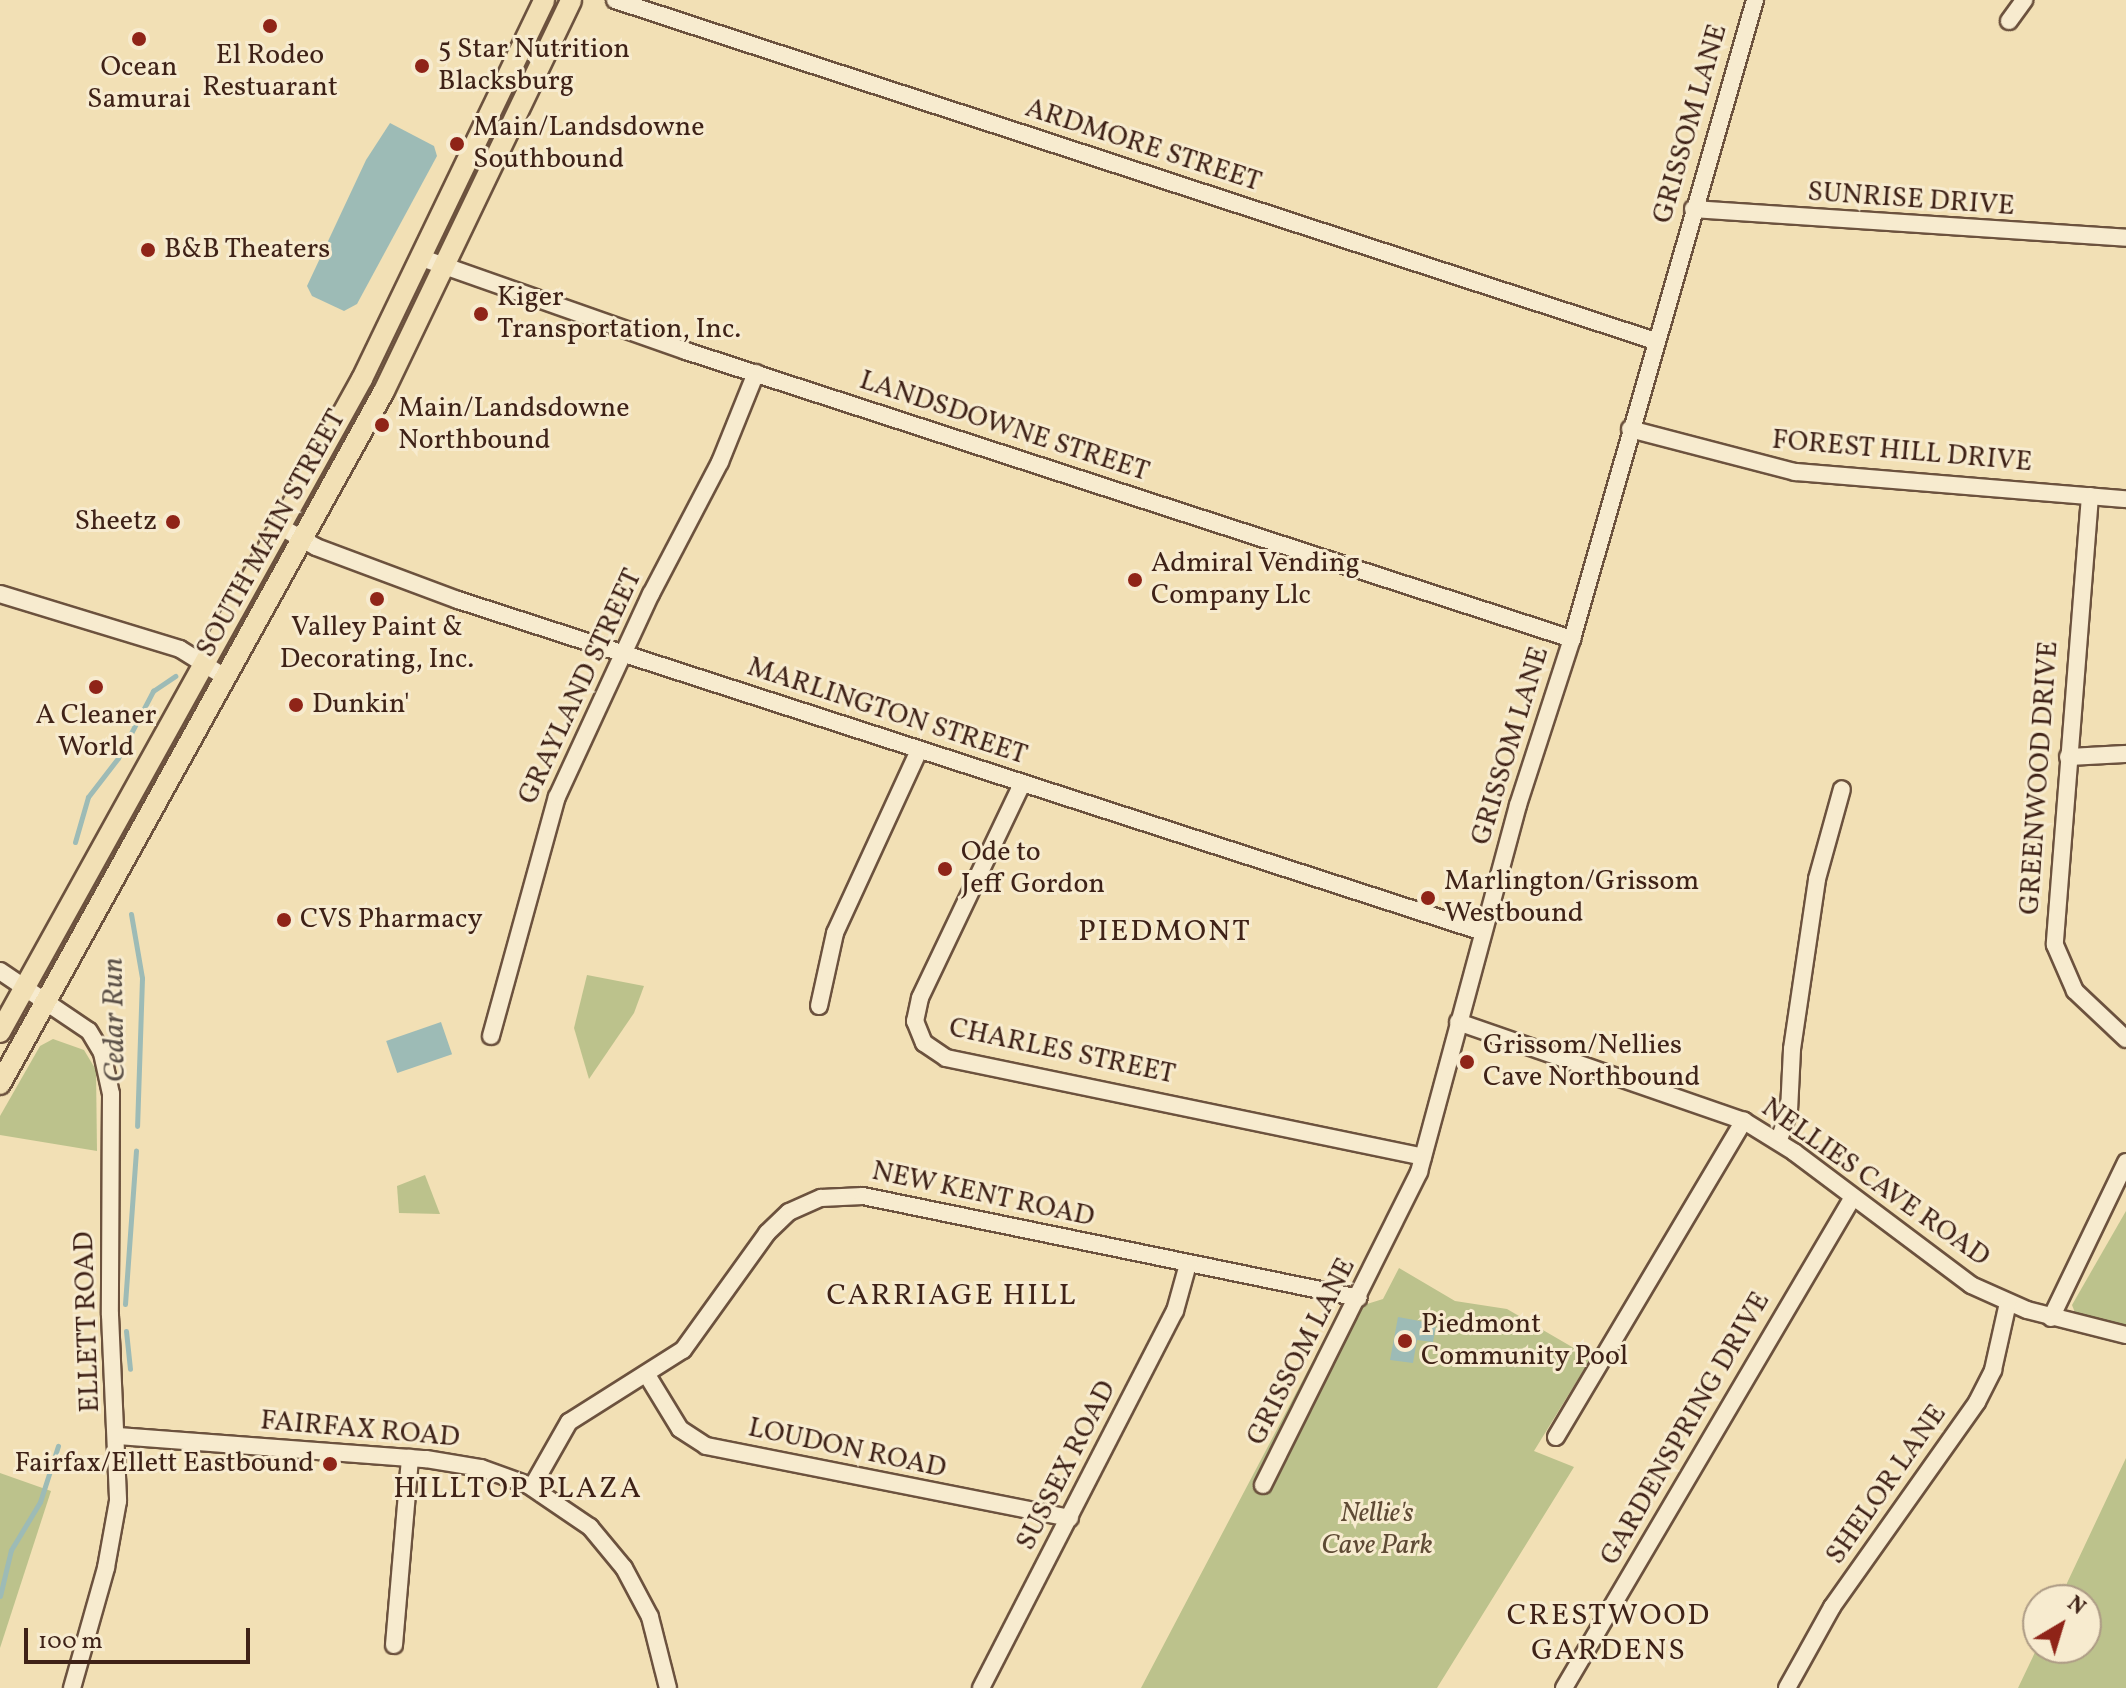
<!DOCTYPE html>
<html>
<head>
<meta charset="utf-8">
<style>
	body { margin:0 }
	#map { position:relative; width:2126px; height:1688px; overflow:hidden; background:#f2e0b5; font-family:Vollkorn,serif }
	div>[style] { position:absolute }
	.green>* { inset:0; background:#bcc28c }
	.water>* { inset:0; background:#9dbbb6; transform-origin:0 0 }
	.stream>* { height:5px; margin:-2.5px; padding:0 2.5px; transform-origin:2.5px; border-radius:2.5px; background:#9dbbb6 }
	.roads { filter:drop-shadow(2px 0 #6c523e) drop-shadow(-2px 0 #6c523e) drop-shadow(0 2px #6c523e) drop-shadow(0 -2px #6c523e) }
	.minor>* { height:16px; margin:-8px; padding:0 8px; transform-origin:8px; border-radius:8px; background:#f7ebcf }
	.major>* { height:20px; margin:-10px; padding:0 10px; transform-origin:10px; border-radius:10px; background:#f2e0b5 }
	.dots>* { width:22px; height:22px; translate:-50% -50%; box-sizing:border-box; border:4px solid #f7ebcf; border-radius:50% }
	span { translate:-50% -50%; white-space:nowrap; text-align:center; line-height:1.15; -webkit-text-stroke:6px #f7ebcf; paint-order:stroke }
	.poi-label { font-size:28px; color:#3f2217 }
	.left { translate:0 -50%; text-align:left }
	.right { translate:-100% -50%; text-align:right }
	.street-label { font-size:28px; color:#3f2217 }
	.park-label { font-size:28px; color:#5e4a34; font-style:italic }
	.neighbourhood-label { font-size:30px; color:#3f2217; letter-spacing:2px }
	.water-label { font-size:30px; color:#5b5047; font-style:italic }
	.north { position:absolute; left:2022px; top:1584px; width:80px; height:80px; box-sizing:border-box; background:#f7ebcf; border:2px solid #ad9b85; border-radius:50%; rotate:38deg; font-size:22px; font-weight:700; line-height:32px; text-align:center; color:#3f2217 }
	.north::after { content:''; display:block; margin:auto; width:28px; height:36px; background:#8f2418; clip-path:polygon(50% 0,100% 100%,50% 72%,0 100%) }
	.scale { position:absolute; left:24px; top:1628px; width:226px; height:36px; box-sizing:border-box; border:4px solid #3f2217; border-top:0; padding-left:10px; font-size:24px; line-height:28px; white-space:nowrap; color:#3f2217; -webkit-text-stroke:6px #f7ebcf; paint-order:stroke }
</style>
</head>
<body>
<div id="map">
	<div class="green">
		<i style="clip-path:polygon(587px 975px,644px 986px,634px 1013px,589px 1079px,574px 1028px)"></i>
		<i style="clip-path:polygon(53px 1039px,84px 1050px,96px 1070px,97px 1151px,0 1135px,0 1116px,40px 1046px)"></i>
		<i style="clip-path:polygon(425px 1175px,440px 1214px,399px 1213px,397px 1186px)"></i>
		<i style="clip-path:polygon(2126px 1211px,2126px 1344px,2082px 1331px,2072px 1305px)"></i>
		<i style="clip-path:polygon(1399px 1268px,1455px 1301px,1507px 1309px,1591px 1358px,1534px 1451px,1574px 1467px,1437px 1688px,1141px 1688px,1338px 1313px,1383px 1299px)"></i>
		<i style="clip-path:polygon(2126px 1458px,2126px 1688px,2018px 1688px,2038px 1646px,2086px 1648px,2086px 1600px,2059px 1600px)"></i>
		<i style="clip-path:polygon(0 1473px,51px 1491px,0 1648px)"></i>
	</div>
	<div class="water">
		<i style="clip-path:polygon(390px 123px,434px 146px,437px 156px,357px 304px,344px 311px,312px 296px,307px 286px,366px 160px)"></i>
		<i style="left:441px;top:1022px;width:34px;height:58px;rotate:71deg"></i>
		<i style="clip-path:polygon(1398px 1317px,1436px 1324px,1433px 1342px,1417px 1340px,1413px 1363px,1390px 1360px)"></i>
	</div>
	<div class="stream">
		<i style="left:75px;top:842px;width:47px;rotate:-73.9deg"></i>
		<i style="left:88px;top:797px;width:49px;rotate:-52.4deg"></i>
		<i style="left:118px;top:758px;width:76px;rotate:-62.4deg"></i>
		<i style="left:153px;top:691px;width:27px;rotate:-34deg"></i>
		<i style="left:131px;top:914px;width:65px;rotate:80.2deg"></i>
		<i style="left:142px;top:978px;width:148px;rotate:91.9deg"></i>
		<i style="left:125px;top:1304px;width:154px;rotate:-85.9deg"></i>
		<i style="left:126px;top:1331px;width:38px;rotate:84deg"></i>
		<i style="left:0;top:1596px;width:47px;rotate:-76.6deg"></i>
		<i style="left:11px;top:1550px;width:56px;rotate:-58.9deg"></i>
		<i style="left:40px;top:1502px;width:59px;rotate:-72.2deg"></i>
	</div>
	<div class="roads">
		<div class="minor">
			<i style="left:615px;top:0;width:1094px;rotate:18.15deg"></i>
			<i style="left:2009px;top:21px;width:26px;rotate:-54deg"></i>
			<i style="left:1693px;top:209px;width:434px;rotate:3.8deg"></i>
			<i style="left:422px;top:258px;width:280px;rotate:19.4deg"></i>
			<i style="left:686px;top:351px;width:932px;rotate:18.01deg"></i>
			<i style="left:1630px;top:429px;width:171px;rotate:14.6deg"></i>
			<i style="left:1795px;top:472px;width:332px;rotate:4.7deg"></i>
			<i style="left:2090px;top:496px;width:450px;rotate:94.5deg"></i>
			<i style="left:2055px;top:945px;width:50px;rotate:66.5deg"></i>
			<i style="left:2075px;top:991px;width:70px;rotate:43.3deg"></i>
			<i style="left:281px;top:527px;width:40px;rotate:29.7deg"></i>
			<i style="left:316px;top:547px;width:152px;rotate:20.5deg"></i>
			<i style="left:458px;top:600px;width:1077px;rotate:17.95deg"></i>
			<i style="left:0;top:594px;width:188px;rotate:17deg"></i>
			<i style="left:180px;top:649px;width:53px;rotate:31.9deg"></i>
			<i style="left:2068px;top:757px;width:58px;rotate:-3deg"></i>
			<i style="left:1022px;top:784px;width:237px;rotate:115.5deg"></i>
			<i style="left:920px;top:998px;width:24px;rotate:102deg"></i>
			<i style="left:915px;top:1021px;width:24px;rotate:68deg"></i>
			<i style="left:924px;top:1043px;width:27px;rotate:34deg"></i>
			<i style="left:946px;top:1058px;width:487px;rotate:11.7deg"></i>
			<i style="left:0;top:971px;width:107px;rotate:34deg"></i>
			<i style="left:89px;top:1031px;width:26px;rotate:59deg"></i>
			<i style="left:102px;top:1053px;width:42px;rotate:77.6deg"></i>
			<i style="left:111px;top:1094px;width:221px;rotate:90.3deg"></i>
			<i style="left:110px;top:1315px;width:186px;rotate:87.5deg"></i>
			<i style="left:118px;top:1501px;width:68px;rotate:100.2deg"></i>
			<i style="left:106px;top:1568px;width:125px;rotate:105.8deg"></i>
			<i style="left:819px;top:1006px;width:75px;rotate:-77.6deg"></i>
			<i style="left:835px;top:933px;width:201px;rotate:-65.3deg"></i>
			<i style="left:1458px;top:1022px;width:303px;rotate:19.1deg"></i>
			<i style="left:1744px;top:1121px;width:59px;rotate:31.8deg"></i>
			<i style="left:1794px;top:1152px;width:221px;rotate:36.9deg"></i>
			<i style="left:1971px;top:1285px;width:61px;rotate:24.1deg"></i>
			<i style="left:2027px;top:1310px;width:102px;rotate:14.2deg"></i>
			<i style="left:491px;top:1036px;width:248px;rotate:-74.6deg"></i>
			<i style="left:557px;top:797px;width:224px;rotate:-65.2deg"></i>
			<i style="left:651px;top:594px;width:149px;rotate:-62.4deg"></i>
			<i style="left:720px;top:462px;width:96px;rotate:-68deg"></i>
			<i style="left:1779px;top:1140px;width:31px;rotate:-71deg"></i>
			<i style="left:1789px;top:1111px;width:62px;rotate:-87.2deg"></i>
			<i style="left:1792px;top:1049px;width:172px;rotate:-81.6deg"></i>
			<i style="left:1817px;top:879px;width:93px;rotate:-74.5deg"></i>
			<i style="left:2051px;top:1318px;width:173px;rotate:-64.3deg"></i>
			<i style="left:647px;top:1375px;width:63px;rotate:58.6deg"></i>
			<i style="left:680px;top:1429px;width:31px;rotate:33deg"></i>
			<i style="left:706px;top:1446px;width:371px;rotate:11.2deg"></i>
			<i style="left:118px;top:1436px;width:309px;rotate:4.3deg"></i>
			<i style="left:426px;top:1459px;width:56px;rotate:9.3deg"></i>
			<i style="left:481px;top:1468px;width:50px;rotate:19.9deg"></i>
			<i style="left:528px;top:1485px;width:75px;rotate:34.1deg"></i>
			<i style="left:590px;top:1527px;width:53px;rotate:50.3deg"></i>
			<i style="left:624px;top:1568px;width:55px;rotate:62deg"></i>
			<i style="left:650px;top:1617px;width:73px;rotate:75.8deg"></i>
			<i style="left:1556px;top:1437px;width:368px;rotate:-59.3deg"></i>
			<i style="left:1263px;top:1485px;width:350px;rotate:-63.5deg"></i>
			<i style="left:1419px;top:1172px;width:380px;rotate:-74.9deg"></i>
			<i style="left:1518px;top:805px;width:175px;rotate:-72deg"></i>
			<i style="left:1572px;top:639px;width:665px;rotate:-74.02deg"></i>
			<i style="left:532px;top:1487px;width:75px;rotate:-60.4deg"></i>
			<i style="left:569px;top:1422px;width:135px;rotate:-32.3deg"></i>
			<i style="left:683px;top:1350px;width:144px;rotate:-54.3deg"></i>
			<i style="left:767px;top:1233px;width:30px;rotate:-44deg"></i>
			<i style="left:789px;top:1212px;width:35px;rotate:-24deg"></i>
			<i style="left:821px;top:1198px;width:42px;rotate:-2.7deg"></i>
			<i style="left:863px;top:1196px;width:506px;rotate:11.62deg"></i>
			<i style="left:394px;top:1645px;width:188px;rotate:-85.1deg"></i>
			<i style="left:981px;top:1688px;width:424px;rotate:-62.8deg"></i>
			<i style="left:1175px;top:1311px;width:49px;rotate:-74.5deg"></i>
			<i style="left:1564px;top:1688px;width:570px;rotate:-59.52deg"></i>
			<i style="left:1787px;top:1688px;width:93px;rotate:-60.9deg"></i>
			<i style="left:1832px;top:1607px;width:251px;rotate:-54.7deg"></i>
			<i style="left:1977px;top:1402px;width:36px;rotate:-63deg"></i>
			<i style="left:1993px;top:1370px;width:69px;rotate:-77.4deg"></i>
		</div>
		<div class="major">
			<i style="left:0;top:1032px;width:747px;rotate:-61deg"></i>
			<i style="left:362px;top:379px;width:420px;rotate:-64.3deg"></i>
			<i style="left:0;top:1084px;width:792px;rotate:-61.01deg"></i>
			<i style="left:384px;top:391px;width:433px;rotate:-64.4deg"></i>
		</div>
	</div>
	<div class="dots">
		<i style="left:270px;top:26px;background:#8f2418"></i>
		<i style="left:139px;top:39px;background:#8f2418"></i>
		<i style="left:422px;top:66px;background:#8f2418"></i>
		<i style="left:457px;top:144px;background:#8f2418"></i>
		<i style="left:148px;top:250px;background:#8f2418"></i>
		<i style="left:481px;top:314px;background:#8f2418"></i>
		<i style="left:382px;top:425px;background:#8f2418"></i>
		<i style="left:173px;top:522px;background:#8f2418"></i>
		<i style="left:1135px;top:580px;background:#8f2418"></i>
		<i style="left:377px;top:599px;background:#8f2418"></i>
		<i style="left:96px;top:687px;background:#8f2418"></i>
		<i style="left:296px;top:705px;background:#8f2418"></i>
		<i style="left:945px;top:869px;background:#8f2418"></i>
		<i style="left:1428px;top:898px;background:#8f2418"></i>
		<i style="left:284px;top:920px;background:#8f2418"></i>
		<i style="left:1467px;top:1062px;background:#8f2418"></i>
		<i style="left:1405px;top:1341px;background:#8f2418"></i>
		<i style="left:330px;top:1464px;background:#8f2418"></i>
	</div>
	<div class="poi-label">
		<span class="left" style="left:438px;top:66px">5 Star Nutrition<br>Blacksburg</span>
		<span style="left:270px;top:72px">El Rodeo<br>Restuarant</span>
		<span style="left:139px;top:84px">Ocean<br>Samurai</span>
		<span class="left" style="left:473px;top:144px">Main/Landsdowne<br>Southbound</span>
		<span class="left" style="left:164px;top:250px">B&amp;B Theaters</span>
		<span class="left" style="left:497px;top:314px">Kiger<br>Transportation, Inc.</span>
		<span class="left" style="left:398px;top:425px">Main/Landsdowne<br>Northbound</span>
		<span class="right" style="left:157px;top:522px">Sheetz</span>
		<span class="left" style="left:1151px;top:580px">Admiral Vending<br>Company Llc</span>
		<span style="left:377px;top:644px">Valley Paint &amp;<br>Decorating, Inc.</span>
		<span class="left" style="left:312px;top:705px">Dunkin'</span>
		<span style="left:96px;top:732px">A Cleaner<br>World</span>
		<span class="left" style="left:961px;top:869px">Ode to<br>Jeff Gordon</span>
		<span class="left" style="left:1444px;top:898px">Marlington/Grissom<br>Westbound</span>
		<span class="left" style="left:300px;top:920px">CVS Pharmacy</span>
		<span class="left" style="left:1483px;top:1062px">Grissom/Nellies<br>Cave Northbound</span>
		<span class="left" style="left:1421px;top:1341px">Piedmont<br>Community Pool</span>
		<span class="right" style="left:314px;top:1464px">Fairfax/Ellett Eastbound</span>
	</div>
	<div class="street-label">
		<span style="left:1691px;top:124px;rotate:-74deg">GRISSOM LANE</span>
		<span style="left:1143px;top:146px;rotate:18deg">ARDMORE STREET</span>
		<span style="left:1911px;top:200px;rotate:4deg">SUNRISE DRIVE</span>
		<span style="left:1004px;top:427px;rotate:18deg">LANDSDOWNE STREET</span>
		<span style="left:1902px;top:452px;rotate:5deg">FOREST HILL DRIVE</span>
		<span style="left:272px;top:534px;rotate:-61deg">SOUTH MAIN STREET</span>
		<span style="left:581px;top:687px;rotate:-65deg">GRAYLAND STREET</span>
		<span style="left:887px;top:712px;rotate:18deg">MARLINGTON STREET</span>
		<span style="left:1511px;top:746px;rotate:-73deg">GRISSOM LANE</span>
		<span style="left:2040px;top:778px;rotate:-86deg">GREENWOOD DRIVE</span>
		<span style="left:1062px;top:1052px;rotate:12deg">CHARLES STREET</span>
		<span style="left:1875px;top:1183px;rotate:35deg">NELLIES CAVE ROAD</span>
		<span style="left:983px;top:1195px;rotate:12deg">NEW KENT ROAD</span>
		<span style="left:88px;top:1322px;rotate:-92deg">ELLETT ROAD</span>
		<span style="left:1302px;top:1352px;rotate:-63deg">GRISSOM LANE</span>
		<span style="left:1686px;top:1429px;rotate:-60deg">GARDENSPRING DRIVE</span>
		<span style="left:360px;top:1430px;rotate:5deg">FAIRFAX ROAD</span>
		<span style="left:847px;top:1449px;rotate:12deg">LOUDON ROAD</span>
		<span style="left:1067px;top:1466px;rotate:-63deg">SUSSEX ROAD</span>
		<span style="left:1887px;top:1485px;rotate:-55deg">SHELOR LANE</span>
	</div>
	<div class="park-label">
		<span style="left:1377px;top:1530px">Nellie's<br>Cave Park</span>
	</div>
	<div class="neighbourhood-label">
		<span style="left:1165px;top:932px">PIEDMONT</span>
		<span style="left:952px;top:1296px">CARRIAGE HILL</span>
		<span style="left:518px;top:1489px">HILLTOP PLAZA</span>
		<span style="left:1609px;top:1633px">CRESTWOOD<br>GARDENS</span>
	</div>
	<div class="water-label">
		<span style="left:115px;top:1020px;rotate:-91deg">Cedar Run</span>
	</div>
	<div class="north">N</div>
	<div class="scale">100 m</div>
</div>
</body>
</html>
